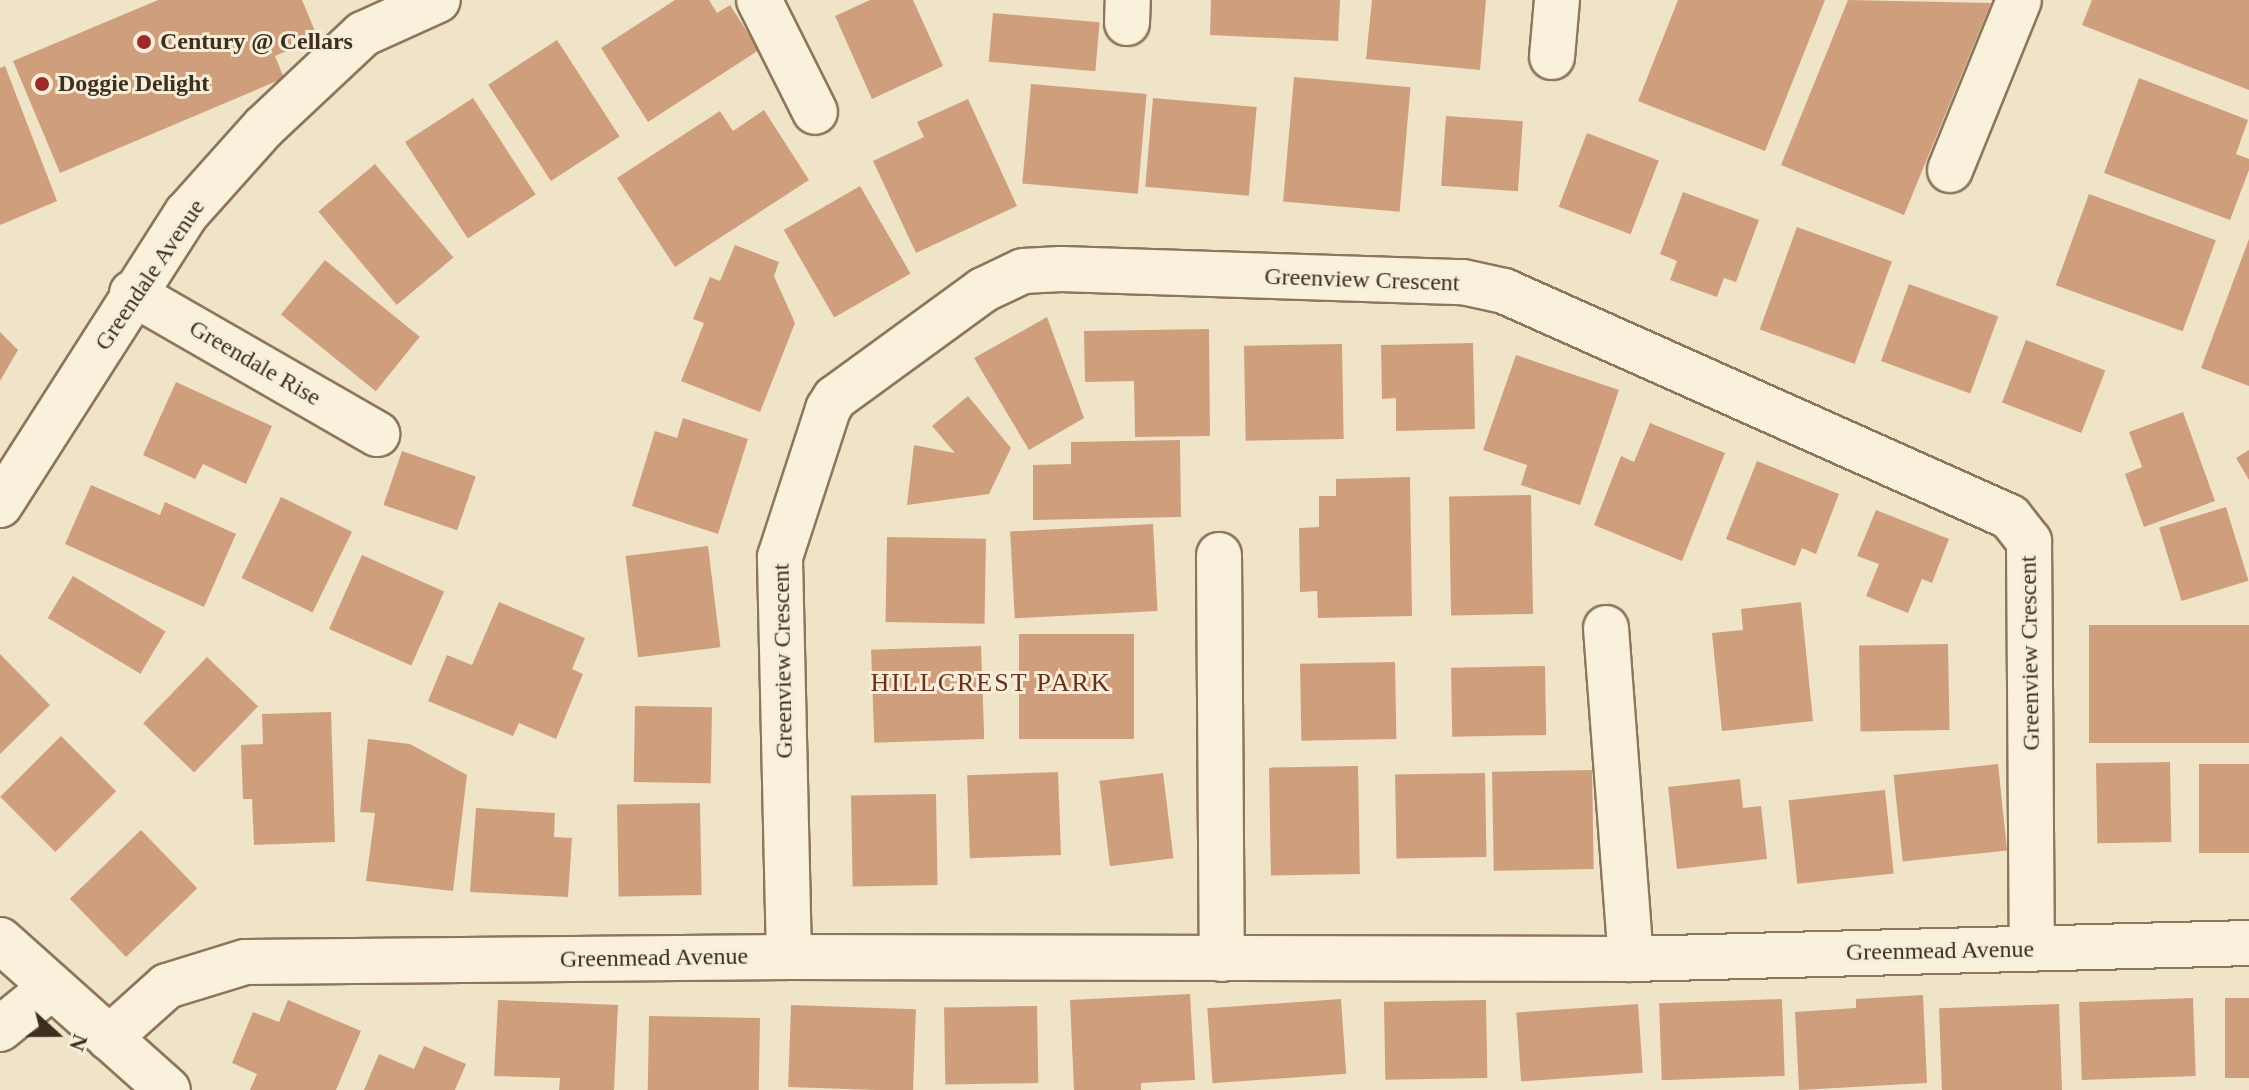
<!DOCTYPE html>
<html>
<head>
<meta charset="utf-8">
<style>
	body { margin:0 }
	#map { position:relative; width:2249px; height:1090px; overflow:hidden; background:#f0e4c8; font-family:"Times New Roman",serif }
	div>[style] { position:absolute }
	.building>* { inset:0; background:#cf9f7d; transform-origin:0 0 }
	.roads { filter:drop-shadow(2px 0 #8d765c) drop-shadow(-2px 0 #8d765c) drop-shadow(0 2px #8d765c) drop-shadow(0 -2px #8d765c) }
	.minor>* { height:44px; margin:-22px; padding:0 22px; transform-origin:22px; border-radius:22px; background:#faf1dc }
	.dots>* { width:22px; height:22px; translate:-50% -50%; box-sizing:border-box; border:4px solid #f7eed8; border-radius:50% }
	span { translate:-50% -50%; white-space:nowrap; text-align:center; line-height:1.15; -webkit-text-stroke:6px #f7eed8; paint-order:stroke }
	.poi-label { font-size:24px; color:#3d2e20; font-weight:700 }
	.left { translate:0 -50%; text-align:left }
	.street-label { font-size:24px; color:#3d2e20 }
	.neighbourhood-label { font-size:26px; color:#6b2e1e; letter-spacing:2px }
	.north { position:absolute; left:16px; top:994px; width:80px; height:80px; -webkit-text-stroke:6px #f7eed8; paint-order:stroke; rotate:111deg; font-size:22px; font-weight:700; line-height:32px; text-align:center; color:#3d2e20 }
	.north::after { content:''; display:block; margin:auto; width:28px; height:36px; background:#3d2e20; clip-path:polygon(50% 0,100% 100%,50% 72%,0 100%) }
</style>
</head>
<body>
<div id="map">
	<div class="building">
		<i style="clip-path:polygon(158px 0,302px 0,318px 38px,275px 56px,284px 78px,60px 173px,13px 61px)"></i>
		<i style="clip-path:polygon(675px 0,709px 0,717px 13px,730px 5px,759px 50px,648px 122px,601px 48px)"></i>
		<i style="clip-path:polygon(870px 0,913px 0,943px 66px,872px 99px,835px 16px)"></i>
		<i style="clip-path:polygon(1211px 0,1340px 0,1338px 41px,1210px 35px)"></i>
		<i style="clip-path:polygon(1372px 0,1486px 0,1480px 70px,1366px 59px)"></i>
		<i style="clip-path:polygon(1678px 0,1825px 0,1765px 151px,1638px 101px)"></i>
		<i style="clip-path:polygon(1848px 0,1991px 3px,1904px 215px,1781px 165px)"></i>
		<i style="clip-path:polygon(2092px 0,2249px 0,2249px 90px,2082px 25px)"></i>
		<i style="left:993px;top:13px;width:107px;height:49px;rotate:5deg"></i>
		<i style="left:557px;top:40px;width:115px;height:82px;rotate:57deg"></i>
		<i style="clip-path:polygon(5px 66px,57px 201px,0 225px,0 68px)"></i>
		<i style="left:1294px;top:77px;width:117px;height:125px;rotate:5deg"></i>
		<i style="clip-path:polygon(2139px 78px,2248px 120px,2236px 154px,2249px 159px,2249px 170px,2230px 220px,2104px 173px)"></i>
		<i style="left:1031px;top:84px;width:116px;height:100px;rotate:5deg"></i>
		<i style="left:473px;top:98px;width:115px;height:81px;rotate:57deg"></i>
		<i style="left:1153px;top:98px;width:104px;height:89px;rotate:5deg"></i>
		<i style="clip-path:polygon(968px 99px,1017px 206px,916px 253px,873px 161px,924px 137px,917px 122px)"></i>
		<i style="clip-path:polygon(764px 110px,809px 180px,675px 267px,617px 178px,720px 111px,733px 131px)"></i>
		<i style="left:1446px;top:116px;width:77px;height:70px;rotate:4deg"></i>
		<i style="left:1587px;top:133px;width:77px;height:79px;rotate:21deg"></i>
		<i style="left:375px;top:164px;width:122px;height:74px;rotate:50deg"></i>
		<i style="left:860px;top:186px;width:101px;height:88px;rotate:60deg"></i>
		<i style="clip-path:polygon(1683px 192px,1759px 220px,1736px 282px,1724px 278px,1717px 297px,1670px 280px,1677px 261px,1660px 254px)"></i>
		<i style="left:2089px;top:194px;width:135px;height:97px;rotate:20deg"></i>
		<i style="left:1797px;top:227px;width:101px;height:109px;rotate:20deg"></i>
		<i style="clip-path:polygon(2249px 239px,2249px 386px,2201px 368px)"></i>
		<i style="clip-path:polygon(735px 245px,779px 262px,774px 276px,795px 323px,760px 412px,681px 381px,704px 323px,693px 319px,710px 277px,720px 281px)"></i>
		<i style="left:325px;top:260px;width:122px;height:70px;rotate:39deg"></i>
		<i style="left:1909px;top:284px;width:95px;height:82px;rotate:20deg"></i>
		<i style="clip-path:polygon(1047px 317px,1084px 418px,1029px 450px,974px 358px)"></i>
		<i style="clip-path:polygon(1209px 329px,1210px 436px,1135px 437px,1134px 381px,1085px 382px,1084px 331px)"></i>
		<i style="clip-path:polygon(0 332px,18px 350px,0 381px)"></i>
		<i style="left:2026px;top:340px;width:85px;height:67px;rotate:21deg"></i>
		<i style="clip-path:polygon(1473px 343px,1475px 429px,1396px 431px,1396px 398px,1382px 399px,1381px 345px)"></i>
		<i style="left:1342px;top:344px;width:95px;height:98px;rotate:89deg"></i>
		<i style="clip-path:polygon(1516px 355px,1619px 390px,1580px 505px,1521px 485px,1527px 465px,1483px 450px)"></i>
		<i style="clip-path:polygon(176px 382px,272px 426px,246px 484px,203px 464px,195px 479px,143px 455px)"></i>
		<i style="clip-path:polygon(968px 396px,1011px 448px,989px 494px,907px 505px,914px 445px,955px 453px,932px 426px)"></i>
		<i style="clip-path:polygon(2183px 412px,2215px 501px,2144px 527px,2125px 474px,2142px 467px,2129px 432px)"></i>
		<i style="clip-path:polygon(683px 418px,748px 439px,718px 534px,632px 506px,655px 431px,677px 438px)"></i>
		<i style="clip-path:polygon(1650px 423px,1725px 453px,1682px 561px,1594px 525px,1621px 456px,1634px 462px)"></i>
		<i style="clip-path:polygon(1180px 440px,1181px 517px,1033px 520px,1033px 465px,1071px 464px,1071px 442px)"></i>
		<i style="clip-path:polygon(2249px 450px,2249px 480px,2236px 458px)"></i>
		<i style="left:402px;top:451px;width:78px;height:57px;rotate:19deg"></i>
		<i style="clip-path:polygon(1757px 461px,1839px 494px,1816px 554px,1802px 548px,1795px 566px,1726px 539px)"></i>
		<i style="clip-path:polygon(1410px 477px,1412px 616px,1318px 618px,1317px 591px,1300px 592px,1299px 528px,1319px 527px,1319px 496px,1336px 496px,1336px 479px)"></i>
		<i style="clip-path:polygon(91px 485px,160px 515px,165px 502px,236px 534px,204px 607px,65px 544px)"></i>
		<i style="left:1531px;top:495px;width:119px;height:82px;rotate:89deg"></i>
		<i style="left:281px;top:497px;width:79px;height:90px;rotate:26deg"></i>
		<i style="left:2226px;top:507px;width:77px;height:70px;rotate:73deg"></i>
		<i style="clip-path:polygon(1876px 510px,1949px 539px,1932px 583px,1922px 579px,1908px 613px,1866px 596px,1879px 564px,1857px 556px)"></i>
		<i style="left:1153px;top:524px;width:87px;height:143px;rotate:87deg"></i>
		<i style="left:887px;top:537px;width:99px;height:85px;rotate:1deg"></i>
		<i style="left:708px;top:546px;width:102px;height:83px;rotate:83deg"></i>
		<i style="left:362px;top:555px;width:90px;height:81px;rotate:24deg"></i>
		<i style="left:73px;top:576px;width:108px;height:49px;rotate:31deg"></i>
		<i style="clip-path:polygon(499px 602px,585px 638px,572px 669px,583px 674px,556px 739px,519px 723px,513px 736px,428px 701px,447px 655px,472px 665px)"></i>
		<i style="clip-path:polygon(1801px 602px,1813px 721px,1722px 731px,1712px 633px,1743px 630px,1741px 609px)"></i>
		<i style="left:2249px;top:625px;width:118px;height:160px;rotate:90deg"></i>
		<i style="left:1134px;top:634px;width:105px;height:115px;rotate:90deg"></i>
		<i style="left:1948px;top:644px;width:86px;height:89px;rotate:89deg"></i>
		<i style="left:981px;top:646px;width:93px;height:110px;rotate:88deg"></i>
		<i style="clip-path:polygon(0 654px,50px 705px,0 754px)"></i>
		<i style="left:207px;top:657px;width:71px;height:92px;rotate:44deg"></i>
		<i style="left:1395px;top:662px;width:77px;height:95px;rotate:89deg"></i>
		<i style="left:1545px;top:666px;width:69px;height:94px;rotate:89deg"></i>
		<i style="left:635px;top:706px;width:77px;height:76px;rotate:1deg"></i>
		<i style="clip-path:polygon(331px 712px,335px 842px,254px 845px,252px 799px,243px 799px,241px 745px,263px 744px,262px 714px)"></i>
		<i style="left:61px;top:736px;width:78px;height:86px;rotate:45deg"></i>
		<i style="clip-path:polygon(368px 739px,410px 744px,467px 775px,453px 891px,366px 881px,375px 813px,360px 812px)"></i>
		<i style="left:2170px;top:762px;width:80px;height:74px;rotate:89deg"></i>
		<i style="left:1998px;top:764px;width:87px;height:105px;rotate:84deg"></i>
		<i style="left:2249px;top:764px;width:89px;height:50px;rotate:90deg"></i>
		<i style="left:1358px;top:766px;width:108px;height:89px;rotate:89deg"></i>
		<i style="left:1592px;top:770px;width:99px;height:100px;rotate:89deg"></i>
		<i style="left:1058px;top:772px;width:83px;height:91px;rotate:88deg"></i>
		<i style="left:1163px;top:773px;width:86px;height:64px;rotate:83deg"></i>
		<i style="left:1485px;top:773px;width:84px;height:90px;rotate:89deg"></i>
		<i style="clip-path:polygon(1740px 779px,1743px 808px,1761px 806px,1767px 859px,1677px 869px,1668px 787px)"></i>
		<i style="left:1885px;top:790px;width:84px;height:97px;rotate:84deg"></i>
		<i style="left:936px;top:794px;width:91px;height:85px;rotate:89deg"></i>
		<i style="left:700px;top:803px;width:92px;height:83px;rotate:89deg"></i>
		<i style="clip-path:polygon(476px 808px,555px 813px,554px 837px,572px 838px,568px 897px,470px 892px)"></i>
		<i style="left:141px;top:830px;width:81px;height:99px;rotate:46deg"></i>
		<i style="clip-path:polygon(1190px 994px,1195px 1080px,1141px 1083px,1141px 1090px,1074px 1090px,1070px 1000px)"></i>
		<i style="clip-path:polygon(1923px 995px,1927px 1083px,1799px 1090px,1795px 1012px,1856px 1008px,1856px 999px)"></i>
		<i style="left:2193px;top:998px;width:78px;height:114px;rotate:88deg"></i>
		<i style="left:2225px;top:998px;width:24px;height:80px"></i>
		<i style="left:1341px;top:999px;width:75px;height:134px;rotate:86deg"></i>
		<i style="left:1782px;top:999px;width:77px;height:123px;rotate:88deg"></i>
		<i style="clip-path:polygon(288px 1000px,361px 1031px,336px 1090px,250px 1090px,257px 1074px,232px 1063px,253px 1012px,279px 1022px)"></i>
		<i style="clip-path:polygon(498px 1000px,618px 1005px,614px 1090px,559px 1090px,560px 1078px,494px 1076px)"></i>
		<i style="left:1486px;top:1000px;width:78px;height:102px;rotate:89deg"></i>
		<i style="left:1638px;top:1004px;width:69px;height:122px;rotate:86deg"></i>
		<i style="left:2059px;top:1004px;width:86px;height:120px;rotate:88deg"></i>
		<i style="left:791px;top:1005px;width:125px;height:82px;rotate:2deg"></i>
		<i style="left:1037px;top:1006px;width:77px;height:93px;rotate:89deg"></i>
		<i style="left:649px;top:1016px;width:111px;height:74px;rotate:1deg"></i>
		<i style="clip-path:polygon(424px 1046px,466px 1064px,455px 1090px,364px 1090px,379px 1054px,414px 1069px)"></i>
	</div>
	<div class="roads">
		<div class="minor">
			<i style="left:759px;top:0;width:125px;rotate:63.4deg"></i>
			<i style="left:1127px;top:23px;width:23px;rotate:-88deg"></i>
			<i style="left:1552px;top:57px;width:57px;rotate:-85deg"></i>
			<i style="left:1950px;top:170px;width:183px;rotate:-67.9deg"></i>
			<i style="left:132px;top:293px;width:283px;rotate:29.9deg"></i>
			<i style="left:0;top:505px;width:347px;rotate:-57.4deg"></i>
			<i style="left:187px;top:213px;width:115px;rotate:-48.2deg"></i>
			<i style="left:264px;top:127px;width:136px;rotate:-43.2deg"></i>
			<i style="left:363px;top:34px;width:82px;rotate:-24.4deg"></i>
			<i style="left:1219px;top:555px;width:404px;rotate:89.6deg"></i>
			<i style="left:1606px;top:628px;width:332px;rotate:85.7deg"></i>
			<i style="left:0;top:940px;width:225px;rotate:41.8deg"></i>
			<i style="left:789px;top:957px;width:400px;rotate:-91.3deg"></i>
			<i style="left:780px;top:557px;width:156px;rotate:-72deg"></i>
			<i style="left:828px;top:409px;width:13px;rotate:-58deg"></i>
			<i style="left:835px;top:398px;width:183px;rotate:-36.1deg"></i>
			<i style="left:983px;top:290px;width:44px;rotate:-25.4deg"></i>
			<i style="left:1023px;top:271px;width:38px;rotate:-3deg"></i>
			<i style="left:1061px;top:269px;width:402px;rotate:1.9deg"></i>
			<i style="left:1463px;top:282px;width:42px;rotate:12.4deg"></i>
			<i style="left:1504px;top:291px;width:554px;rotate:24.07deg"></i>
			<i style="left:2010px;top:517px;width:31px;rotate:52deg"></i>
			<i style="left:2029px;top:541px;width:408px;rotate:89.6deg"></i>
			<i style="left:0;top:1029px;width:67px;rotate:-38.9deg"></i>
			<i style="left:109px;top:1038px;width:78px;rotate:-41.9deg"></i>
			<i style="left:167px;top:986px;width:82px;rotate:-17.1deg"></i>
			<i style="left:245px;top:962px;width:544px;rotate:-0.53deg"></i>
			<i style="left:789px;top:957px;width:842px;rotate:0.14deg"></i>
			<i style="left:1631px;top:959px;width:618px;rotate:-1.48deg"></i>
		</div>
	</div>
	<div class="dots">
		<i style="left:144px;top:42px;background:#9e2a2b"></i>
		<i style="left:42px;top:84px;background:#9e2a2b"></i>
	</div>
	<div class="poi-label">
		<span class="left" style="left:160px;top:42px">Century @ Cellars</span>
		<span class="left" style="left:58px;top:84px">Doggie Delight</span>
	</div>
	<div class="street-label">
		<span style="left:150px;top:275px;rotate:-56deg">Greendale Avenue</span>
		<span style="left:1362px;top:280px;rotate:2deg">Greenview Crescent</span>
		<span style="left:255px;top:363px;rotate:30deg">Greendale Rise</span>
		<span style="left:2030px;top:653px;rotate:-91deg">Greenview Crescent</span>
		<span style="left:783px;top:661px;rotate:-91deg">Greenview Crescent</span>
		<span style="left:1940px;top:951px;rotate:-1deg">Greenmead Avenue</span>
		<span style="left:654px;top:958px;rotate:-1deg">Greenmead Avenue</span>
	</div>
	<div class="neighbourhood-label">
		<span style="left:991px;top:683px">HILLCREST PARK</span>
	</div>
	<div class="north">N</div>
</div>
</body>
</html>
